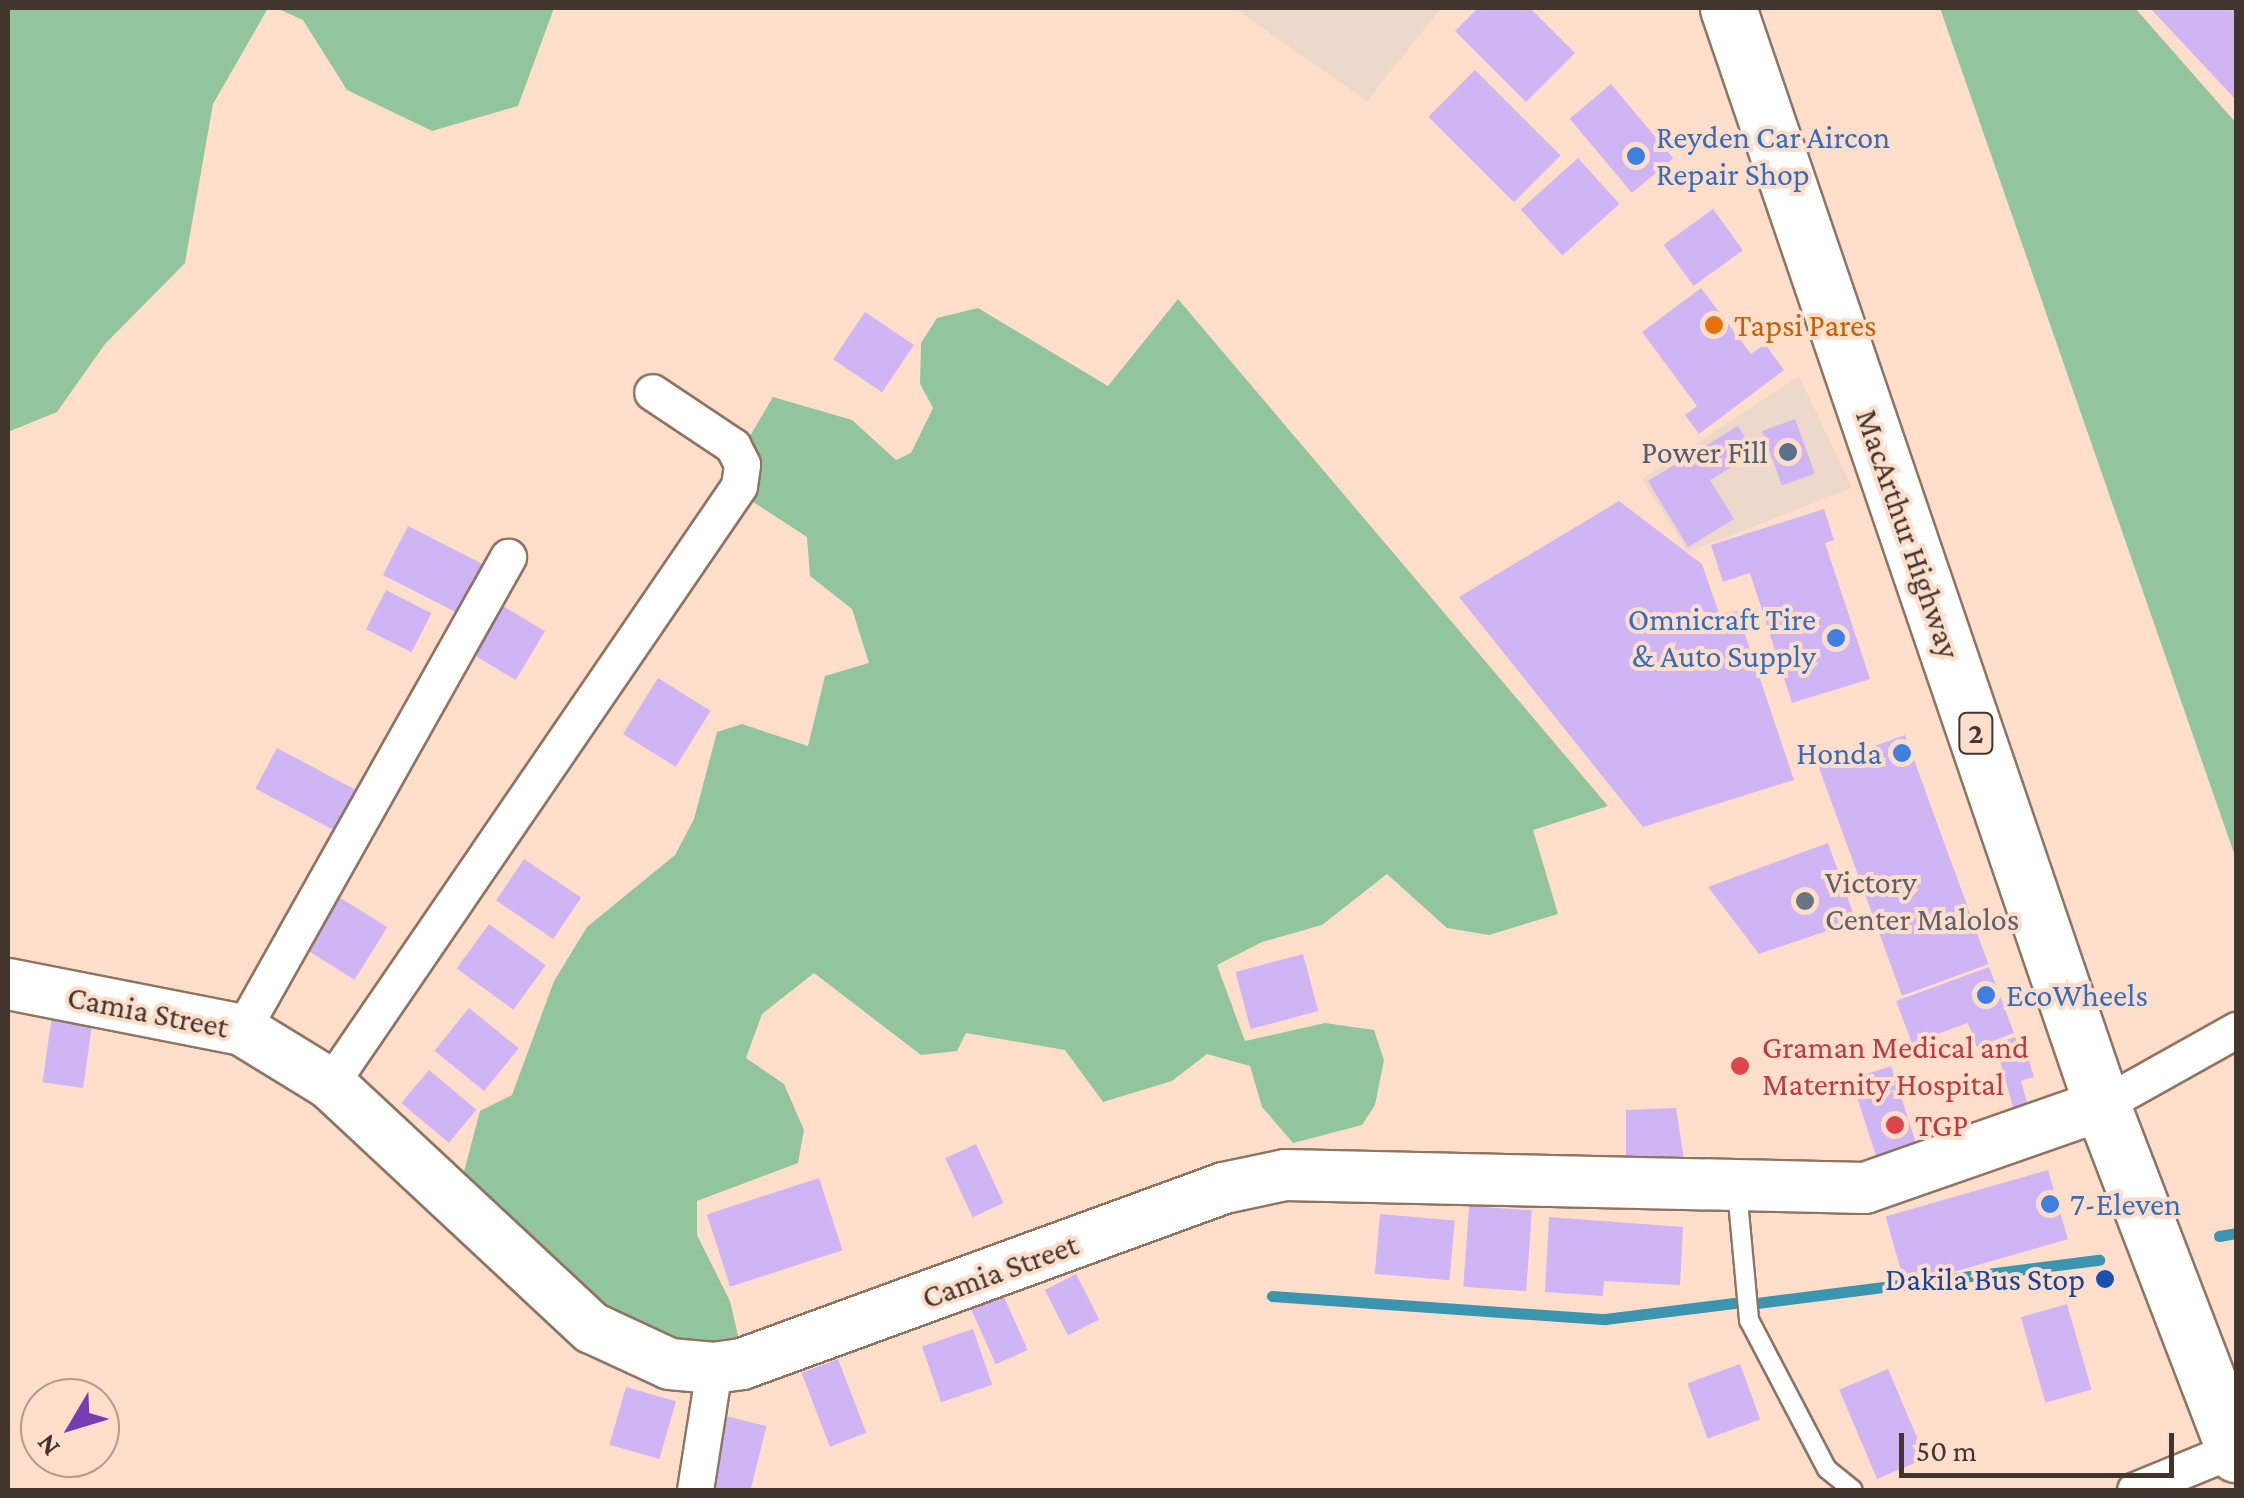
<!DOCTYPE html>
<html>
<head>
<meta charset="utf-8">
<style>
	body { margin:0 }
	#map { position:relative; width:2244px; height:1498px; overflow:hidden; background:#ffdfcb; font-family:"Crimson Pro",serif }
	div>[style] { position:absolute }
	.commercial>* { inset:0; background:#eed7cb }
	.green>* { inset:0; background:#92c49e }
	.stream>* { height:11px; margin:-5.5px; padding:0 5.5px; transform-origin:5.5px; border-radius:5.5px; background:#3c95ae }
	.building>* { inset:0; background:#cfb5f4; transform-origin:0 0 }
	.roads { filter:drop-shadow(2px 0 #907463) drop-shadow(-2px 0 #907463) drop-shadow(0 2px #907463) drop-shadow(0 -2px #907463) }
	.lane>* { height:18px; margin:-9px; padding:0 9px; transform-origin:9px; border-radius:9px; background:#fff }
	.street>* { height:35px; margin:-17.5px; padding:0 17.5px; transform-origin:17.5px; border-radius:17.5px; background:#fff }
	.secondary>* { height:50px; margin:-25px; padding:0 25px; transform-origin:25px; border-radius:25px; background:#fff }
	.highway>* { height:55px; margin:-27.5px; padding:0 27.5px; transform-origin:27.5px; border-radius:27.5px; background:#fff }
	.dots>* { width:28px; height:28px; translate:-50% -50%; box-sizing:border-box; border:5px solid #ffdfcb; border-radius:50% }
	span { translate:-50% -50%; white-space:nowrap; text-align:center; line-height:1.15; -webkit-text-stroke:8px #ffdfcb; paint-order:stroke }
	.shield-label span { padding:2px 8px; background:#ffdfcb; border:2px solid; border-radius:8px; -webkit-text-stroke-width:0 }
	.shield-label { font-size:30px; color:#41352d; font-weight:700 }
	.shop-label { font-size:32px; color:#366cbe }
	.left { translate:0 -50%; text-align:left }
	.right { translate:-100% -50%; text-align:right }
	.food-label { font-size:32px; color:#c56008 }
	.service-label { font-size:32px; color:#4e5e75 }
	.street-label { font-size:32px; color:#41352d }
	.worship-label { font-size:32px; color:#5b616d }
	.health-label { font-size:32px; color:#be3a42 }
	.transit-label { font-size:32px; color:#164399 }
	.frame { position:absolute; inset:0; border:10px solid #41352d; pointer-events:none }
	.north { position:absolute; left:20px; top:1378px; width:100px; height:100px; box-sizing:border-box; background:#ffdfcb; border:2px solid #b39b8c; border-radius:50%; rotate:232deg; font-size:28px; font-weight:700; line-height:40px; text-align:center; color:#41352d }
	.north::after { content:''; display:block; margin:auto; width:35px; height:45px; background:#763db3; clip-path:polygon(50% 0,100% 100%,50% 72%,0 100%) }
	.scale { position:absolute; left:1899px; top:1433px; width:275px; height:45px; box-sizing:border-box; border:5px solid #41352d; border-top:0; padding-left:12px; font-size:30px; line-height:35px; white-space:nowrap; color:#41352d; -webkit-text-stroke:8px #ffdfcb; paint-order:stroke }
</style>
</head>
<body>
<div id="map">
	<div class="commercial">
		<i style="clip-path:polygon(1234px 8px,1441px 8px,1367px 101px)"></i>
		<i style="clip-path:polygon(1799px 376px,1852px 488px,1688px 552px,1642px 479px)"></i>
	</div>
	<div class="green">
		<i style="clip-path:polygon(8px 8px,268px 8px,213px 104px,185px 263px,105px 344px,57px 412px,8px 432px)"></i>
		<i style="clip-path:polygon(276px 8px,554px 8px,518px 106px,432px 131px,347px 90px,303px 20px)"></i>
		<i style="clip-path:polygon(1940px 8px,2135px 8px,2236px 123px,2236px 859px)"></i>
		<i style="clip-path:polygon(1178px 299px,1608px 806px,1533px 830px,1558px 914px,1489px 935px,1447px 928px,1387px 874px,1322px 925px,1262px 942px,1217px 965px,1245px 1041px,1325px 1023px,1374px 1030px,1384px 1060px,1375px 1105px,1362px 1125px,1293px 1143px,1262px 1107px,1250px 1066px,1207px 1054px,1172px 1081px,1103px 1102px,1065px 1050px,966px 1033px,957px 1051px,921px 1055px,814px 973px,762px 1014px,746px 1058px,784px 1084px,804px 1130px,798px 1163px,697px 1201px,697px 1235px,730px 1301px,739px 1340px,725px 1351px,628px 1334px,462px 1179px,480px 1111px,512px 1095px,554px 981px,587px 927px,675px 855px,694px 819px,717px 732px,742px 724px,808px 746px,825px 676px,869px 663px,852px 609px,810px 576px,807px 537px,747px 498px,744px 446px,773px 397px,852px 420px,896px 460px,911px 453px,933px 408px,920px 384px,921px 343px,937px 318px,978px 308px,1108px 386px)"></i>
	</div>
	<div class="stream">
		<i style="left:2219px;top:1236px;width:17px;rotate:-10deg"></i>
		<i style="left:1272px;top:1296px;width:334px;rotate:4deg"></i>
		<i style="left:1605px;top:1319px;width:130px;rotate:-7.1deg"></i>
		<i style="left:1757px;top:1303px;width:345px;rotate:-7.2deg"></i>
	</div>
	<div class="building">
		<i style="clip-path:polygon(1478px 8px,1530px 8px,1575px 53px,1526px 102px,1455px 31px)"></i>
		<i style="clip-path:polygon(2150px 8px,2236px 8px,2236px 100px)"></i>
		<i style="left:1475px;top:70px;width:121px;height:66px;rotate:45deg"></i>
		<i style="left:1611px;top:84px;width:97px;height:54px;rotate:50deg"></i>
		<i style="left:1578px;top:158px;width:62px;height:77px;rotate:48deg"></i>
		<i style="left:1713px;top:209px;width:51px;height:61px;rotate:54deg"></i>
		<i style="clip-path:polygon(1701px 288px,1751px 354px,1765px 344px,1784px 370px,1699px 434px,1685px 415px,1697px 406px,1642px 332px)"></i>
		<i style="left:865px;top:312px;width:59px;height:57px;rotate:34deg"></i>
		<i style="left:1795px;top:419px;width:58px;height:35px;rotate:70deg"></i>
		<i style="clip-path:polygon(1738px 426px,1755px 453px,1710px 480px,1734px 519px,1688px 547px,1648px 481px)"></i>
		<i style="clip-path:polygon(1619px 501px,1702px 564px,1719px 613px,1737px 611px,1794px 780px,1643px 827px,1459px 597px)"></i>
		<i style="clip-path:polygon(1824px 509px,1834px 540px,1825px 543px,1870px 679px,1792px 703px,1750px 573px,1723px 582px,1711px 545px)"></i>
		<i style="left:408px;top:526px;width:88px;height:55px;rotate:27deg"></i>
		<i style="left:386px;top:590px;width:51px;height:44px;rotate:27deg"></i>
		<i style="left:503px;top:606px;width:49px;height:57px;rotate:31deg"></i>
		<i style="left:658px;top:678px;width:62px;height:66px;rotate:32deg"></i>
		<i style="left:1905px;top:735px;width:244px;height:92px;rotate:70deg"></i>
		<i style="left:277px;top:748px;width:90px;height:46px;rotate:28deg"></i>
		<i style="clip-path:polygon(1828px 843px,1856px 921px,1759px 954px,1708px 887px)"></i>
		<i style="left:524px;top:859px;width:69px;height:50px;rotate:34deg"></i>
		<i style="left:339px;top:897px;width:57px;height:62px;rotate:32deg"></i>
		<i style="left:489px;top:924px;width:70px;height:55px;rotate:36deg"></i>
		<i style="left:1303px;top:954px;width:59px;height:70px;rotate:75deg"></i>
		<i style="clip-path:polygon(1989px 967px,2014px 1033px,1977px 1047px,1968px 1023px,1912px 1043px,1896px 1001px)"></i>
		<i style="left:53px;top:1008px;width:41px;height:75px;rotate:8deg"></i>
		<i style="left:469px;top:1008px;width:64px;height:55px;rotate:39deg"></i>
		<i style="clip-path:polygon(2015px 1037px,2018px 1046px,2024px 1044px,2034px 1077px,2021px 1081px,2030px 1113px,2016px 1117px,1995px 1044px)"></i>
		<i style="left:1891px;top:1066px;width:83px;height:42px;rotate:72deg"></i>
		<i style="left:429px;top:1070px;width:62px;height:43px;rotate:40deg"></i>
		<i style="clip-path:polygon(1676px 1108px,1684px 1159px,1626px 1157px,1626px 1110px)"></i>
		<i style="left:976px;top:1144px;width:65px;height:34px;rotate:65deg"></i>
		<i style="left:2048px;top:1170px;width:72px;height:169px;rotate:74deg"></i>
		<i style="left:819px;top:1178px;width:76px;height:118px;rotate:72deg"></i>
		<i style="left:1469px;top:1206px;width:63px;height:81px;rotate:4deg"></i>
		<i style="left:1380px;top:1214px;width:75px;height:60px;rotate:5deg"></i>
		<i style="clip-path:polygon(1549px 1217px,1683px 1227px,1680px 1285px,1604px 1281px,1603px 1296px,1545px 1292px)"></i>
		<i style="left:1076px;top:1274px;width:51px;height:35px;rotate:63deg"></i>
		<i style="left:1000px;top:1288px;width:68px;height:35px;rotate:66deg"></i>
		<i style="left:2067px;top:1304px;width:89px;height:48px;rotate:74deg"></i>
		<i style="left:973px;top:1329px;width:59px;height:54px;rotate:71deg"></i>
		<i style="left:838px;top:1359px;width:79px;height:39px;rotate:69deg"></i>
		<i style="left:1740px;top:1364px;width:59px;height:56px;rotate:70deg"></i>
		<i style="left:1888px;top:1369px;width:97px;height:53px;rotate:67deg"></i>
		<i style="left:626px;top:1387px;width:52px;height:60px;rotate:16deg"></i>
		<i style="left:718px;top:1414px;width:50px;height:72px;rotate:14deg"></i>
	</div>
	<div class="roads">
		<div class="lane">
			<i style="left:1737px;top:1190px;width:131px;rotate:84.7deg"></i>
			<i style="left:1749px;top:1320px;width:168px;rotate:62.4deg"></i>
			<i style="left:1827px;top:1469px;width:33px;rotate:39deg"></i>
		</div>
		<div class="street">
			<i style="left:242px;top:1030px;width:543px;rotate:-60.65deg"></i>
			<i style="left:330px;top:1084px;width:724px;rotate:-55.63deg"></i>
			<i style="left:739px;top:486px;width:22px;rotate:-82deg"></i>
			<i style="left:742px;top:464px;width:20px;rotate:-117deg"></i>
			<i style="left:733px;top:446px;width:97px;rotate:-146.3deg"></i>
			<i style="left:2102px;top:1105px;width:154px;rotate:-29.2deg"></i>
			<i style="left:695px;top:1490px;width:123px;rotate:-81.1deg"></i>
			<i style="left:2135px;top:1490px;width:108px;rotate:-22.3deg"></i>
		</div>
		<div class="secondary">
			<i style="left:8px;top:984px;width:238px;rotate:11.1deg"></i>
			<i style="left:242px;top:1030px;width:103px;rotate:31.5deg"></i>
			<i style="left:330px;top:1084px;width:358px;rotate:43deg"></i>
			<i style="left:592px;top:1328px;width:86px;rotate:24.8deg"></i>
			<i style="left:670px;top:1364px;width:44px;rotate:5.2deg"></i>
			<i style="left:714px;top:1368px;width:28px;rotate:-8deg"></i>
			<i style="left:742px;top:1364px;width:513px;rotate:-20.06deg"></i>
			<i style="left:1224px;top:1188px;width:62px;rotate:-12deg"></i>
			<i style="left:1285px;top:1175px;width:580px;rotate:1.28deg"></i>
			<i style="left:1865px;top:1188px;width:251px;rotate:-19.3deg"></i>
		</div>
		<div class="highway">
			<i style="left:1728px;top:8px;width:1159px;rotate:71.17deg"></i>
			<i style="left:2102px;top:1105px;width:374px;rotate:69deg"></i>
		</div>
	</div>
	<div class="dots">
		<i style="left:1636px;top:156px;background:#3f7fe0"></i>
		<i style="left:1714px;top:325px;background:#e8710a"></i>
		<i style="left:1788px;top:452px;background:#5c6f8a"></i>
		<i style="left:1836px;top:638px;background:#3f7fe0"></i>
		<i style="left:1902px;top:753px;background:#3f7fe0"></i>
		<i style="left:1805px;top:901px;background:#6b7280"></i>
		<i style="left:1986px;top:995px;background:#3f7fe0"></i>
		<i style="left:1740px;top:1066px;background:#e0444e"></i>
		<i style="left:1895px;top:1125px;background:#e0444e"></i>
		<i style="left:2050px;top:1204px;background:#3f7fe0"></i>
		<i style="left:2105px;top:1279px;background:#1a4fb4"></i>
	</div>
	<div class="shield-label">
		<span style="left:1976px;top:733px">2</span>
	</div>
	<div class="shop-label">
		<span class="left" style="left:1656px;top:156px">Reyden Car Aircon<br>Repair Shop</span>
		<span class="right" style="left:1816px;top:638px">Omnicraft Tire<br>&amp; Auto Supply</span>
		<span class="right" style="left:1882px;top:753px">Honda</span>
		<span class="left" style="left:2006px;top:995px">EcoWheels</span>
		<span class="left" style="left:2070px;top:1204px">7-Eleven</span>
	</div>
	<div class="food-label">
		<span class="left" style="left:1734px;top:325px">Tapsi Pares</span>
	</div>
	<div class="service-label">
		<span class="right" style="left:1768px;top:452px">Power Fill</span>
	</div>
	<div class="street-label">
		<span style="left:1908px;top:534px;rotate:71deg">MacArthur Highway</span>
		<span style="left:148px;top:1012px;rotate:11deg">Camia Street</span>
		<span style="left:1000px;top:1271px;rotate:-20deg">Camia Street</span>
	</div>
	<div class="worship-label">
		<span class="left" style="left:1825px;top:901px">Victory<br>Center Malolos</span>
	</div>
	<div class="health-label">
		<span class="left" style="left:1762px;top:1066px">Graman Medical and<br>Maternity Hospital</span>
		<span class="left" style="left:1915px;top:1125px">TGP</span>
	</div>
	<div class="transit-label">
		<span class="right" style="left:2085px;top:1279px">Dakila Bus Stop</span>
	</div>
	<div class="frame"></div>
	<div class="north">N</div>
	<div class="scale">50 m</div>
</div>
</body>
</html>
